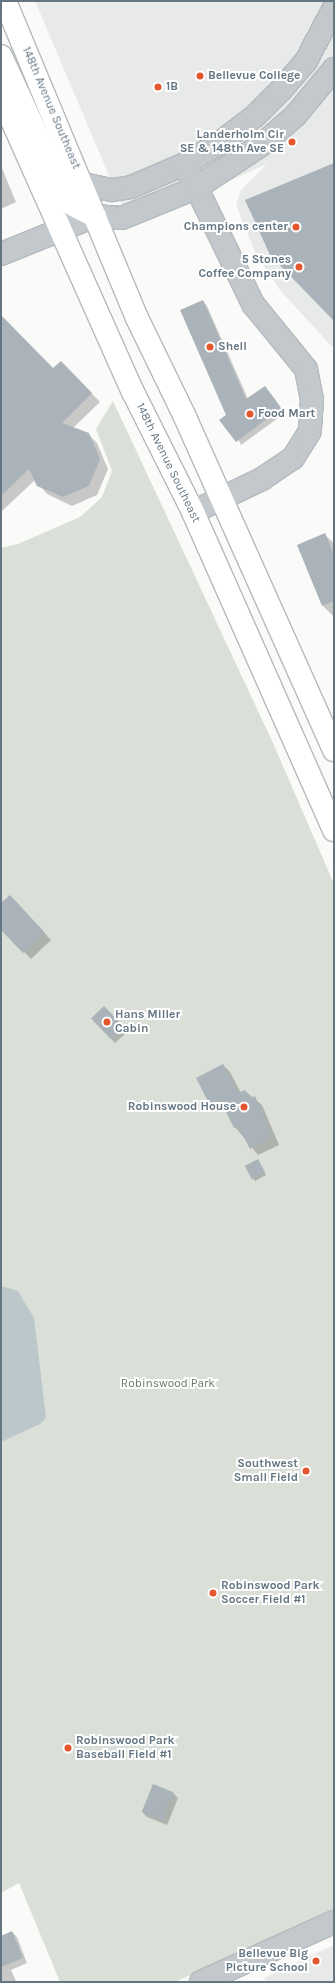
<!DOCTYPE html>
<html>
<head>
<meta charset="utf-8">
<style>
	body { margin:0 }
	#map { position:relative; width:335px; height:1983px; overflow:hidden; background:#fafaf8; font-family:Karla,sans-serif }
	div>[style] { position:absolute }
	.built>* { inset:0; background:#e8e9e9 }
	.green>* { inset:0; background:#dadfd7 }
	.water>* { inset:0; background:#bbc7cb }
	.shadow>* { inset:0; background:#0003 }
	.building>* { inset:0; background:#aab3b9; transform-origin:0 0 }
	.roads { filter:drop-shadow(1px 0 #b5babe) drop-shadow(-1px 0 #b5babe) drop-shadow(0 1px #b5babe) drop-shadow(0 -1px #b5babe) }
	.minor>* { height:22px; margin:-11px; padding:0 11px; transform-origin:11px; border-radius:11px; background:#c3c8cc }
	.major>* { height:22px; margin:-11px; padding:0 11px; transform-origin:11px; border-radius:11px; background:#fff }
	.dots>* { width:11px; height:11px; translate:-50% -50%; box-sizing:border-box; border:2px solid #fff; border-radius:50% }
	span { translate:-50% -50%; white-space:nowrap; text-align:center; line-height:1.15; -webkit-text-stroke:4px #fff; paint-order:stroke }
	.poi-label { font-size:12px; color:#657683; font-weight:700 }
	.left { translate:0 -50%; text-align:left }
	.right { translate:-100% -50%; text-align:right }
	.street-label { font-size:12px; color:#657683 }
	.park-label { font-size:12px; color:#687a64 }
	.frame { position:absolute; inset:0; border:2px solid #657683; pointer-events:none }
</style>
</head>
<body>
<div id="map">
	<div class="built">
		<i style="clip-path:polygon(35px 1px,334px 1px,334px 349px,279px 289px,255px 252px,236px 205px,241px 190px,267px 164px,130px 225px)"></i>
		<i style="clip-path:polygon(334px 1945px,334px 1982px,266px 1982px,264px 1978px)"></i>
	</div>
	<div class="green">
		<i style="clip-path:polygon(113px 401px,273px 743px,334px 884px,334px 1909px,175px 1982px,60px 1982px,19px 1883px,1px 1893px,1px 548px,18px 544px,80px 517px,102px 497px,112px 471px,96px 429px)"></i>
	</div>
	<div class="water">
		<i style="clip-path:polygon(1px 1286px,18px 1291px,34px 1318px,46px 1418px,40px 1424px,1px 1442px)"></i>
	</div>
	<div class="shadow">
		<i style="clip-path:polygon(1px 166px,16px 202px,1px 209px)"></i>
		<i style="clip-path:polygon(203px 301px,207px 306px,248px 399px,269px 391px,285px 413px,241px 445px,227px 415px)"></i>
		<i style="clip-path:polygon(1px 329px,53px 370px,61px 362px,100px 402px,73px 428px,88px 434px,97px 443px,108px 469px,97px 495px,72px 506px,47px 494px,35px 480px,1px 512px)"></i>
		<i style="clip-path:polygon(325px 535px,334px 543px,333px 616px,323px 606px)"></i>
		<i style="clip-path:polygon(17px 903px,51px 940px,31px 959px,1px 928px,1px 904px)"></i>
		<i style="clip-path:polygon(109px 1013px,127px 1032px,115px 1043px,92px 1018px)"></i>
		<i style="clip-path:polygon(223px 1065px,230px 1072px,241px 1093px,245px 1091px,262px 1105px,279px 1145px,258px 1155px,235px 1127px,226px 1108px,218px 1112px,211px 1105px,197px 1078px)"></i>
		<i style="clip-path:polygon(258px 1160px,266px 1175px,255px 1181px,253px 1178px)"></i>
		<i style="clip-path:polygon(154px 1785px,173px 1793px,178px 1798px,167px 1825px,147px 1817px,142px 1812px)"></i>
		<i style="clip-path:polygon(12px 1932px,17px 1937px,27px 1963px,11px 1970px,16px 1981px,1px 1982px,1px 1937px)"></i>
	</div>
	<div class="building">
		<i style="clip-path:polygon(334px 163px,334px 321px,270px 255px,245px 200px)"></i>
		<i style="clip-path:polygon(203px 300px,246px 399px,265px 386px,281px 408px,236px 442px,219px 420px,226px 415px,180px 310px)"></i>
		<i style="clip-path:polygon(1px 315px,53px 368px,61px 361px,92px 393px,62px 423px,89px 433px,100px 459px,89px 486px,63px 497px,37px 486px,29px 469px,1px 496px)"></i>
		<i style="clip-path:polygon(325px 533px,334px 555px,334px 601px,322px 606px,297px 545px)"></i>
		<i style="clip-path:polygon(10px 895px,45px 933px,23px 953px,1px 930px,1px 903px)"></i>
		<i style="left:104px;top:1006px;width:28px;height:18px;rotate:46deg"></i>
		<i style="clip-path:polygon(223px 1064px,238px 1093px,245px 1090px,250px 1099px,255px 1096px,272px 1137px,250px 1149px,238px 1126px,234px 1128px,220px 1100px,210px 1105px,196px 1078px)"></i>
		<i style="left:258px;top:1159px;width:15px;height:15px;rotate:62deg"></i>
		<i style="left:153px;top:1784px;width:22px;height:30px;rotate:22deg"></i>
		<i style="clip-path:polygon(12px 1931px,23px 1958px,1px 1967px,1px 1936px)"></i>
	</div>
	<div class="roads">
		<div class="minor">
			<i style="left:185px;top:164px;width:156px;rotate:64.1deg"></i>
			<i style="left:253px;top:304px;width:84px;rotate:50.8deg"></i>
			<i style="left:306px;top:369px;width:32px;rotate:79deg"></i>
			<i style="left:312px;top:400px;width:31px;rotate:94deg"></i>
			<i style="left:310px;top:431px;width:32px;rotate:122deg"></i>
			<i style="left:293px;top:458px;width:37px;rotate:146deg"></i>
			<i style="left:262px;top:479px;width:76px;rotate:154.4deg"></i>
			<i style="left:83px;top:184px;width:30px;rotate:12deg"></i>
			<i style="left:112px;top:190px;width:19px;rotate:-9deg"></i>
			<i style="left:131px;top:187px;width:59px;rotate:-23.1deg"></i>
			<i style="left:185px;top:164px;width:42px;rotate:-31.4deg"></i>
			<i style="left:221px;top:142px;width:43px;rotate:-37.4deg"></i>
			<i style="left:255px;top:116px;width:37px;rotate:-45deg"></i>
			<i style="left:281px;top:90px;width:38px;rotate:-49deg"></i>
			<i style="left:306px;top:61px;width:60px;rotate:-62.2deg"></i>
			<i style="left:1px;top:254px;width:101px;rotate:-22deg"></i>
			<i style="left:95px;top:216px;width:27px;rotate:4deg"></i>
			<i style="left:122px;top:218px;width:80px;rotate:-22.1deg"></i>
			<i style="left:196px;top:188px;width:82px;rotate:-33.5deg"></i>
			<i style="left:264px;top:143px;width:41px;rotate:-41.1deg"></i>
			<i style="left:295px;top:116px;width:61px;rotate:-50.3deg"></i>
			<i style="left:201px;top:1982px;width:146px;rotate:-24.3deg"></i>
		</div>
		<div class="major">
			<i style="left:5px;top:1px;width:343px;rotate:67.4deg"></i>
			<i style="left:137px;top:318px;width:110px;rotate:64.1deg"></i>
			<i style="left:185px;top:417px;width:365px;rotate:65.9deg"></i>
			<i style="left:1px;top:56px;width:146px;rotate:65.4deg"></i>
			<i style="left:62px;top:189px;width:19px;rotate:55deg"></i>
			<i style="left:73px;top:205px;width:25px;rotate:27deg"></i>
			<i style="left:1px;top:96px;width:324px;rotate:66deg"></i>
			<i style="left:133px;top:392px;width:134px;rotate:63.4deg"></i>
			<i style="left:193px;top:512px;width:348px;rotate:66.1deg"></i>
		</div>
	</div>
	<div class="dots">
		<i style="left:200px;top:76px;background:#e4572e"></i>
		<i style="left:158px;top:87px;background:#e4572e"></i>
		<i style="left:292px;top:142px;background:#e4572e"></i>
		<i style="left:296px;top:227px;background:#e4572e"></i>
		<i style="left:299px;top:267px;background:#e4572e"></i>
		<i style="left:210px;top:347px;background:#e4572e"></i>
		<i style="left:250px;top:414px;background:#e4572e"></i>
		<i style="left:107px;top:1022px;background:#e4572e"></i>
		<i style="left:244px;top:1107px;background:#e4572e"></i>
		<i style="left:306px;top:1471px;background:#e4572e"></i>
		<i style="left:213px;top:1593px;background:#e4572e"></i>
		<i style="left:68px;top:1748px;background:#e4572e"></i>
		<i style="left:316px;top:1961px;background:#e4572e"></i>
	</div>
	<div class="poi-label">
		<span class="left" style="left:208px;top:76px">Bellevue College</span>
		<span class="left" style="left:166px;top:87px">1B</span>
		<span class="right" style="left:284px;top:142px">Landerholm Cir<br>SE &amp; 148th Ave SE</span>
		<span class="right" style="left:288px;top:227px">Champions center</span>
		<span class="right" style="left:291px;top:267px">5 Stones<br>Coffee Company</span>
		<span class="left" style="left:218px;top:347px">Shell</span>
		<span class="left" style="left:258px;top:414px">Food Mart</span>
		<span class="left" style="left:115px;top:1022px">Hans Miller<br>Cabin</span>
		<span class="right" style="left:236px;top:1107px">Robinswood House</span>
		<span class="right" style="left:298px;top:1471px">Southwest<br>Small Field</span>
		<span class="left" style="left:221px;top:1593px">Robinswood Park<br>Soccer Field #1</span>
		<span class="left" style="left:76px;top:1748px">Robinswood Park<br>Baseball Field #1</span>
		<span class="right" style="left:308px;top:1961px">Bellevue Big<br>Picture School</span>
	</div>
	<div class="street-label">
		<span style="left:51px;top:108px;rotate:67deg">148th Avenue Southeast</span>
		<span style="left:168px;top:463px;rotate:64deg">148th Avenue Southeast</span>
	</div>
	<div class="park-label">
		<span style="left:168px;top:1384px">Robinswood Park</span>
	</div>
	<div class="frame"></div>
</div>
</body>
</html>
